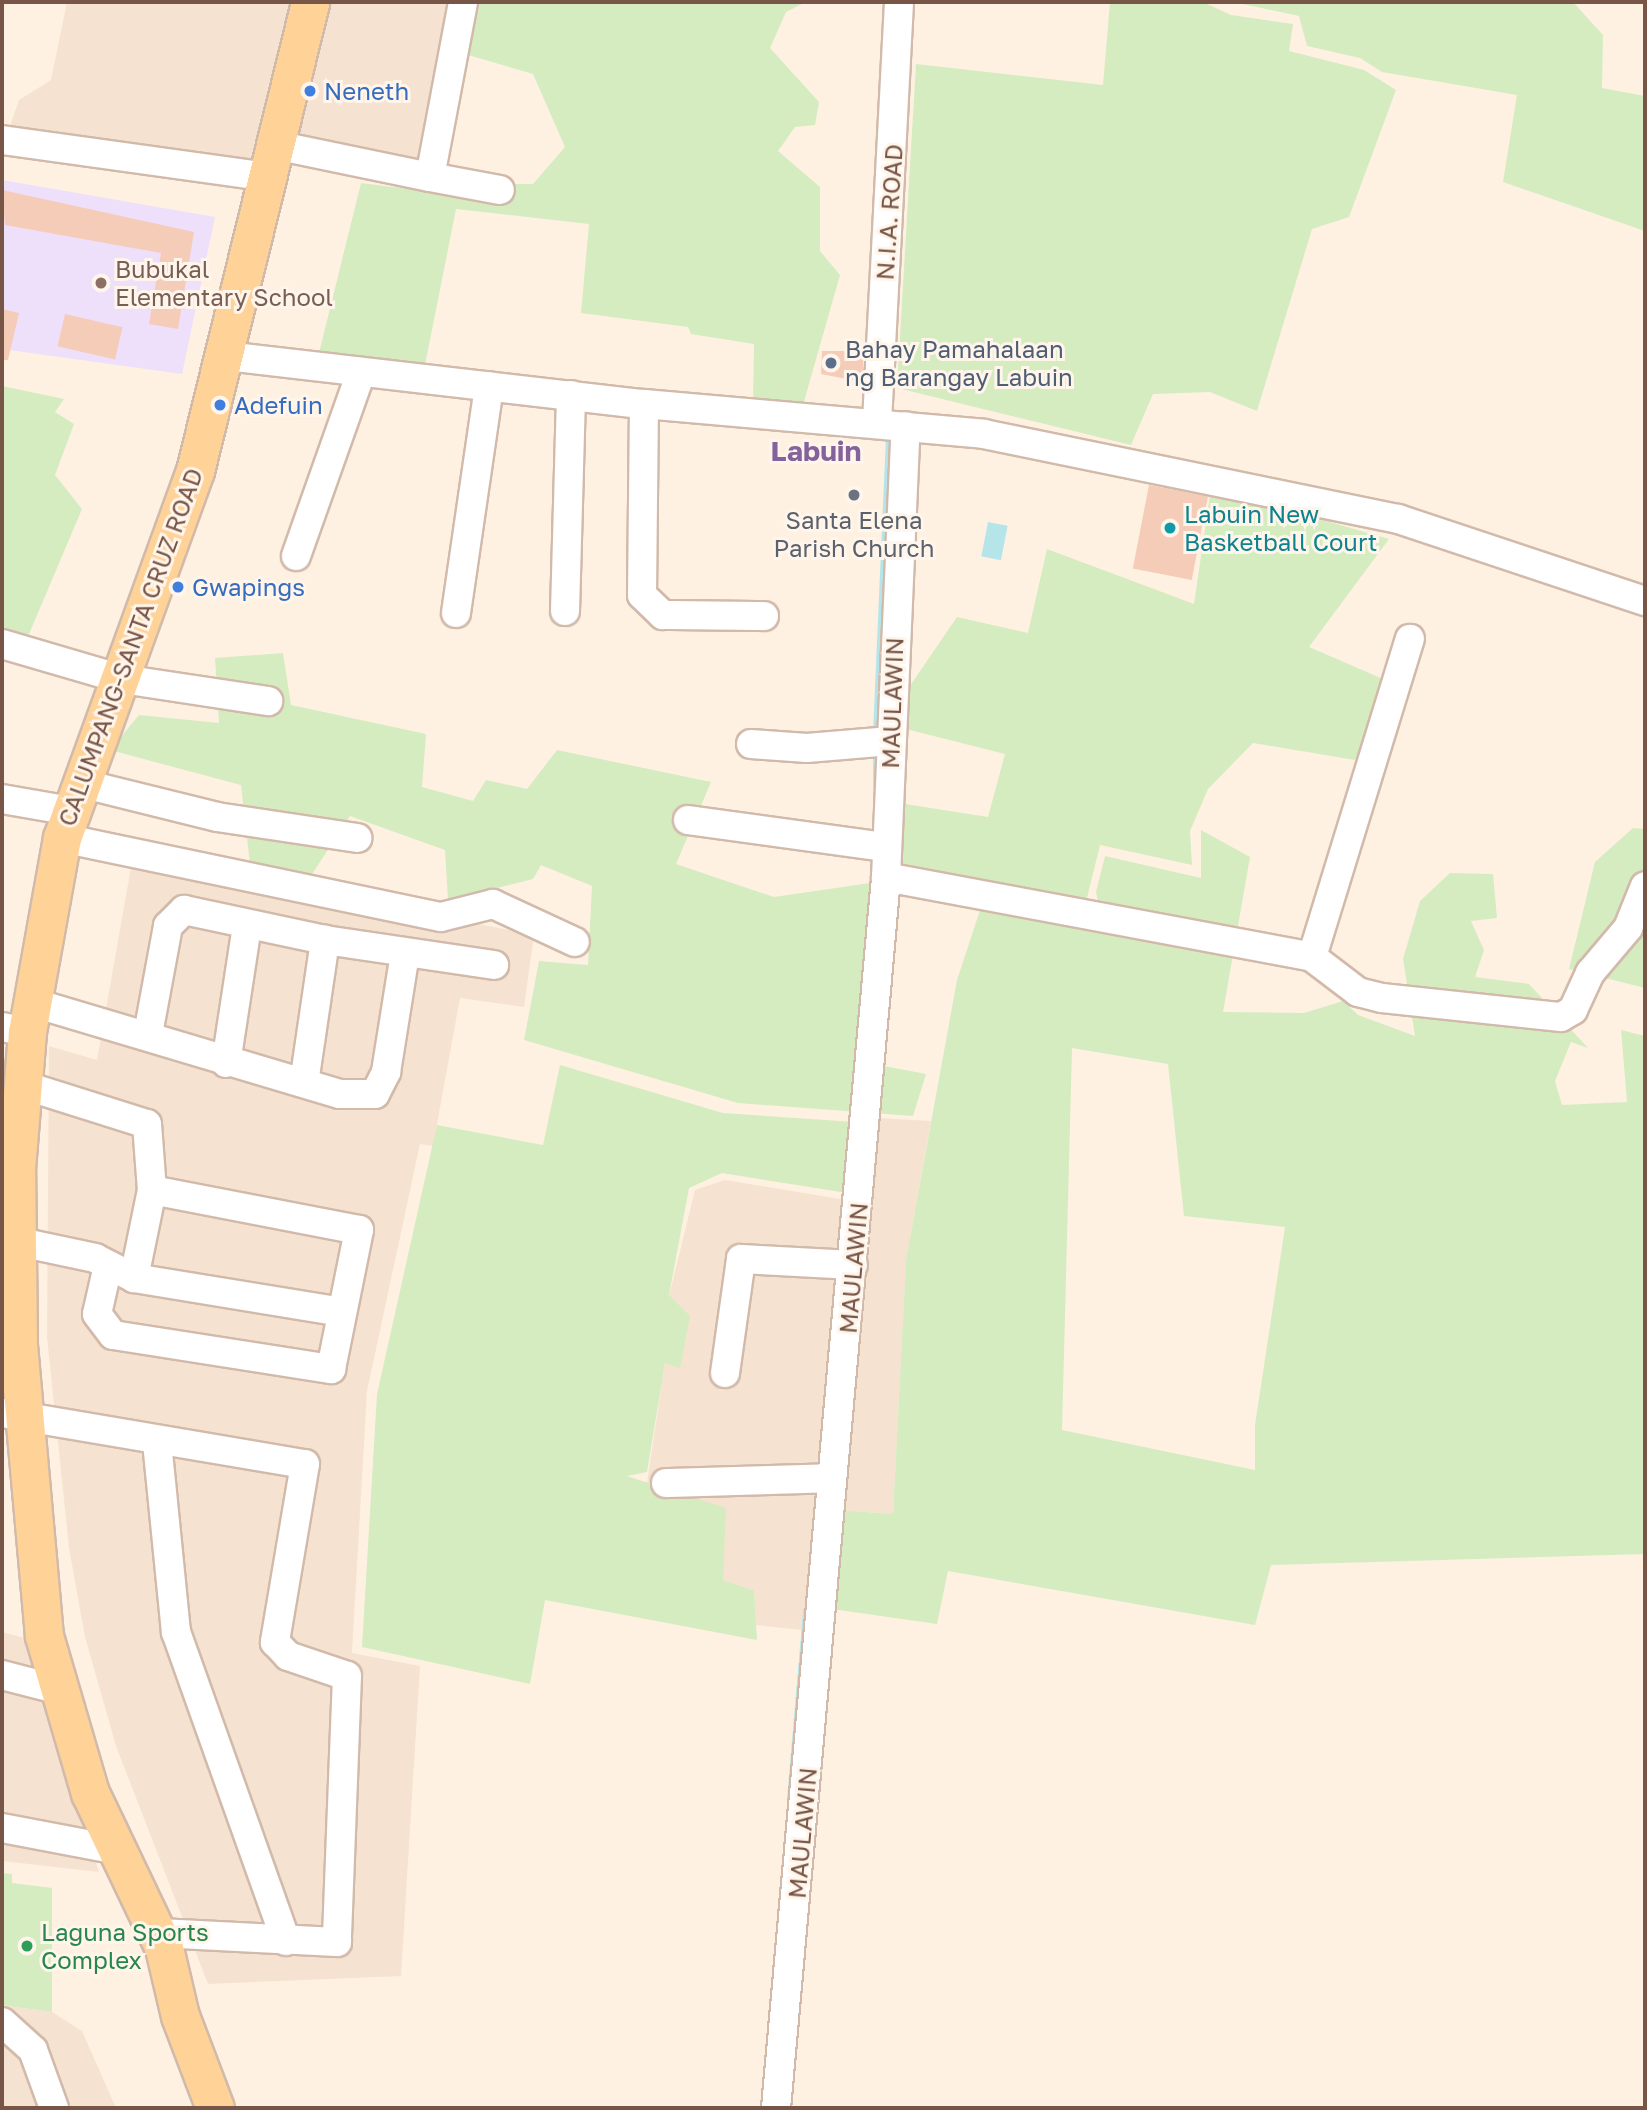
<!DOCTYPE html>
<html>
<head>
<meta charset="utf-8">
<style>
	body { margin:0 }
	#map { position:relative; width:1647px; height:2110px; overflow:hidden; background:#fef1e2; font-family:"Golos Text",sans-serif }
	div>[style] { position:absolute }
	.residential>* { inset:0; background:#f6e2d0 }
	.education>* { inset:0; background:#eedffa }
	.green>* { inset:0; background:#d5ecc0 }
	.water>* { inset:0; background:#b5e5e9; transform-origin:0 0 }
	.stream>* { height:6px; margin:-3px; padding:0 3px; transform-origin:3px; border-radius:3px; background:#b5e5e9 }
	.building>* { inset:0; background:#f5ccb8; transform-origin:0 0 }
	.roads { filter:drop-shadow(2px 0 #d2baab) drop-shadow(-2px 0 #d2baab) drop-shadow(0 2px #d2baab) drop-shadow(0 -2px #d2baab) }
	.minor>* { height:28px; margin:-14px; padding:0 14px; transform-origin:14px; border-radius:14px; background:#fff }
	.major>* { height:37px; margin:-18.5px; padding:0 18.5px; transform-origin:18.5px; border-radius:18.5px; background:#ffd298 }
	.dots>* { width:19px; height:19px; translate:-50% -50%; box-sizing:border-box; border:4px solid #fff5ea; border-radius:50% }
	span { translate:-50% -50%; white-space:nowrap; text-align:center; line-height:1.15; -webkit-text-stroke:6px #fff5ea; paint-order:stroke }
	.shop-label { font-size:24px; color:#366cbe }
	.left { translate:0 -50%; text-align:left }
	.street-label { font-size:24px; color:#775547 }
	.education-label { font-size:24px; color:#785e54 }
	.service-label { font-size:24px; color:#4e5e75 }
	.culture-label { font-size:24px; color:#0d838f }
	.worship-label { font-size:24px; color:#5b616d }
	.leisure-label { font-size:24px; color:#27864d }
	.quarter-label { font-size:28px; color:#84629b; font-weight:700 }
	.frame { position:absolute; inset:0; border:4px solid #775547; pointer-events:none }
</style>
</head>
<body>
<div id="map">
	<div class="residential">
		<i style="clip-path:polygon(67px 2px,463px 2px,430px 177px,280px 146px,270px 177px,5px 140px,19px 100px,51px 80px)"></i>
		<i style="clip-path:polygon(133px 856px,534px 935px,524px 1007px,460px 998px,433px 1146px,420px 1144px,367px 1391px,352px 1653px,420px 1666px,401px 1976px,208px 1984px,116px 1746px,85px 1637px,69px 1548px,47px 1337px,49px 1046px,97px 1060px)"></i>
		<i style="clip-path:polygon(859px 1117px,931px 1121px,906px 1260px,893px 1514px,838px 1510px,830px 1633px,756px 1625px,754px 1592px,723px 1580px,647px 1483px,665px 1362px,679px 1367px,669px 1296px,695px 1190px,725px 1180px,846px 1200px)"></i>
		<i style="clip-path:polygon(2px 1632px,32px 1640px,55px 1737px,99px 1872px,2px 1861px)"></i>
		<i style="clip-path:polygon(2px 2005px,52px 2012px,82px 2031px,116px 2108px,2px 2108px)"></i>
	</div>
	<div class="education">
		<i style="clip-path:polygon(2px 180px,215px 217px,182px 374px,2px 349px)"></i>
	</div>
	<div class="green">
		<i style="clip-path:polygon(473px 2px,806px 2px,786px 12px,770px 48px,819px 102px,815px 125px,795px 127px,778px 151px,820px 187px,820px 251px,840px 275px,803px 405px,753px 402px,754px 344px,691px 334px,688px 327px,581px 313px,589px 224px,456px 209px,424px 370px,318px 357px,361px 183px,503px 201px,514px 184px,533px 184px,565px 147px,533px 74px,465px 54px)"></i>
		<i style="clip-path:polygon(1110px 2px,1203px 2px,1231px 15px,1293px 24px,1289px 51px,1364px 70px,1396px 90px,1349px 217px,1312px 229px,1257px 411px,1210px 392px,1153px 394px,1131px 445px,897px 388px,916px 64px,1103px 85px)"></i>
		<i style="clip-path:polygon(1233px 2px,1573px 2px,1603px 35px,1602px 88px,1645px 96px,1645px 231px,1503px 182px,1517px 95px,1382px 72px,1360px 58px,1307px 46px,1299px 16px)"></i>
		<i style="clip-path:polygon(2px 386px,64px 399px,55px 412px,74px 424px,55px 475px,82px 509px,29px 634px,2px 655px)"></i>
		<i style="clip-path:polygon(1211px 488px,1389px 539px,1309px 647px,1397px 685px,1355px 760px,1253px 743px,1208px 789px,1190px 831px,1192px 865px,1100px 845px,1086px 902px,899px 867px,905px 804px,988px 817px,1005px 754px,906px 729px,905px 693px,957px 617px,1028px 633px,1047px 549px,1194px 604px)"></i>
		<i style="clip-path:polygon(283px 653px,291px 705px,426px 734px,422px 787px,473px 801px,486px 780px,527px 789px,557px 750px,711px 782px,676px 864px,774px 897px,870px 883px,858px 1061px,926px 1074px,913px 1116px,738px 1103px,524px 1040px,539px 961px,588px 965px,592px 886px,541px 865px,533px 879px,448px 900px,445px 850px,350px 816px,307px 882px,250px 864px,241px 785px,110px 750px,139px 715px,219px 723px,215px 658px)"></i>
		<i style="clip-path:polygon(1633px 828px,1645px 829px,1645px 988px,1569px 969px,1595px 862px)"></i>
		<i style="clip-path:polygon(evenodd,1201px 830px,1250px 857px,1223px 1012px,1304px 1013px,1343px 1001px,1358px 1015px,1415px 1036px,1403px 959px,1420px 901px,1450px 873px,1493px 874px,1497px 918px,1471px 921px,1484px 950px,1475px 977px,1529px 984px,1588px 1048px,1571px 1042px,1555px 1081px,1562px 1105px,1627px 1102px,1621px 1030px,1645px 1036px,1645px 1554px,1271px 1565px,1255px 1625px,948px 1571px,937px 1624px,832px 1609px,838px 1510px,893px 1514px,906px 1260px,957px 980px,981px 907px,1104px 931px,1096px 892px,1105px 856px,1201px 878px,1201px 830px,1072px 1048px,1168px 1064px,1184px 1216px,1285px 1227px,1255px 1425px,1255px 1470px,1062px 1430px,1072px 1048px)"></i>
		<i style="clip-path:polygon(560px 1065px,723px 1113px,855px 1122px,847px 1193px,722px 1173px,689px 1188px,669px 1295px,690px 1316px,680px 1368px,665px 1363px,647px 1472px,627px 1476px,726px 1508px,723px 1580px,754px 1591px,757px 1640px,545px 1600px,530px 1684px,362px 1647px,377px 1394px,437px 1125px,543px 1145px)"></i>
		<i style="clip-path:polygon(2px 1873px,12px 1874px,12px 1883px,52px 1888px,52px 2012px,2px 2005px)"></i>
	</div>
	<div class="water">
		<i style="left:988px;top:522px;width:20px;height:35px;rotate:11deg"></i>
	</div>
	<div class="stream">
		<i style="left:876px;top:734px;width:300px;rotate:-87.5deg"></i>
		<i style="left:876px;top:748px;width:38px;rotate:90deg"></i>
		<i style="left:790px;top:1799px;width:189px;rotate:-85.1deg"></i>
	</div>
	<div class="building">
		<i style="clip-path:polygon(2px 190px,194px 232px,178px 329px,149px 324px,161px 253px,5px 225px)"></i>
		<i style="clip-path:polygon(2px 309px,19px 313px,8px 360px,2px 360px)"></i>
		<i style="left:65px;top:314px;width:59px;height:33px;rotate:13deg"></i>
		<i style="clip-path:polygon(822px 351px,864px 351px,862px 382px,821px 374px)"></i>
		<i style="left:1149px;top:485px;width:60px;height:85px;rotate:11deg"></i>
	</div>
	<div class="roads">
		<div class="minor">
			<i style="left:2px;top:140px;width:271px;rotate:7.9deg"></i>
			<i style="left:280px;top:146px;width:153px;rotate:11.7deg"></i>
			<i style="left:430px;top:177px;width:178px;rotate:-79.3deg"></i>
			<i style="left:430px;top:177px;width:71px;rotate:10.5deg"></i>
			<i style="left:226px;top:356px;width:421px;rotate:6.6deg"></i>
			<i style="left:644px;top:404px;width:341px;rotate:5deg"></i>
			<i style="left:984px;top:434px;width:423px;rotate:11.6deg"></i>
			<i style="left:1398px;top:519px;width:260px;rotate:18.4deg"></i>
			<i style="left:644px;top:404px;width:191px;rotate:90.6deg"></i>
			<i style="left:642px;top:595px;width:29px;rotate:44deg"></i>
			<i style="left:663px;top:615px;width:101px;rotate:0.6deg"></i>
			<i style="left:877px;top:422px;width:421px;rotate:-87deg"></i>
			<i style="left:296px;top:556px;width:195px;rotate:-70.5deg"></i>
			<i style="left:565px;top:611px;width:216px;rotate:-88.4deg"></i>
			<i style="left:456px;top:613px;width:229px;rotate:-81.7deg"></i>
			<i style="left:2px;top:644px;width:125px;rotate:16.3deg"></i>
			<i style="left:122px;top:679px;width:148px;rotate:8.6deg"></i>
			<i style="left:751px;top:744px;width:56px;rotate:4.1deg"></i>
			<i style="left:807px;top:748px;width:84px;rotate:-4.8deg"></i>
			<i style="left:80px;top:783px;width:141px;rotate:13.9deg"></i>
			<i style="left:217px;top:817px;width:142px;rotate:8.5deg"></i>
			<i style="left:2px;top:799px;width:70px;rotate:9.9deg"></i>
			<i style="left:688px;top:820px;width:200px;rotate:7.8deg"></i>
			<i style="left:62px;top:838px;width:387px;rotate:11.8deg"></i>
			<i style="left:441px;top:917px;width:54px;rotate:-14deg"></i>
			<i style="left:493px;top:904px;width:90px;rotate:24.9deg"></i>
			<i style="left:886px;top:877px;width:433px;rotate:10.6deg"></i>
			<i style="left:1312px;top:957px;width:333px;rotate:-72.9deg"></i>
			<i style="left:1312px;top:957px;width:58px;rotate:37.3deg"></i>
			<i style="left:1358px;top:992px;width:25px;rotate:14deg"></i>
			<i style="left:1382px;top:998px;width:180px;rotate:6.1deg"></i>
			<i style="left:1561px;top:1017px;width:14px;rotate:-30deg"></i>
			<i style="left:1573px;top:1010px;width:41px;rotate:-65.3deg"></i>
			<i style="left:1590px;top:973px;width:59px;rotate:-49.8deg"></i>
			<i style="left:1628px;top:928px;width:45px;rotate:-68deg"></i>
			<i style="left:31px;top:1002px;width:322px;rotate:16.6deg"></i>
			<i style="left:340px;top:1094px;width:35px"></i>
			<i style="left:375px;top:1094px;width:25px;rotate:-63deg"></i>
			<i style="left:386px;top:1072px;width:121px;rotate:-80.9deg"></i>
			<i style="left:2px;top:1027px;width:25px;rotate:11deg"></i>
			<i style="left:148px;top:1034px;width:110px;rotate:-79.5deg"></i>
			<i style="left:168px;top:926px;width:23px;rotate:-45deg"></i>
			<i style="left:184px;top:910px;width:144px;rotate:12deg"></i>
			<i style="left:325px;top:940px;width:171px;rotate:8.4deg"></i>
			<i style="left:226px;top:1063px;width:140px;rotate:-81.3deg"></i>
			<i style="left:304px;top:1083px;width:145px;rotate:-81.6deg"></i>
			<i style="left:20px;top:1084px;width:133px;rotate:17.5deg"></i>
			<i style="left:147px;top:1124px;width:66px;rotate:85.7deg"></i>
			<i style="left:152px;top:1190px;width:90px;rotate:101.6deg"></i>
			<i style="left:15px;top:1241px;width:82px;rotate:12deg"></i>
			<i style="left:95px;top:1258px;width:44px;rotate:27.1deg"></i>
			<i style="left:134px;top:1278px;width:210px;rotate:9.3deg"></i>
			<i style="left:107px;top:1270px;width:45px;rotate:102.8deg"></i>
			<i style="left:97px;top:1314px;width:26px;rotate:53deg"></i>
			<i style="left:113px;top:1335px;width:221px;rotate:8.9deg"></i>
			<i style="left:331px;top:1369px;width:142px;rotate:-78.6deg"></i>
			<i style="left:359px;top:1230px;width:211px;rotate:-169.1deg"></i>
			<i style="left:725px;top:1373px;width:115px;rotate:-82deg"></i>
			<i style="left:741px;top:1259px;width:112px;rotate:3.1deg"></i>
			<i style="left:2px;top:1413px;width:307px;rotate:9.6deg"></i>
			<i style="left:305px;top:1464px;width:181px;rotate:99.6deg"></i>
			<i style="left:275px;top:1642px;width:19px;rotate:47deg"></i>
			<i style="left:288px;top:1656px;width:62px;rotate:18.7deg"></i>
			<i style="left:347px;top:1676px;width:266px;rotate:92.2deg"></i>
			<i style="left:337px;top:1942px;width:179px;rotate:-177.1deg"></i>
			<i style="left:157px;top:1442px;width:191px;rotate:84.3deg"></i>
			<i style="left:176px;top:1632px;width:328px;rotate:70.4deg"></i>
			<i style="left:666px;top:1483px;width:166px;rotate:-1.7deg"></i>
			<i style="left:2px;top:1675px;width:56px;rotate:14.5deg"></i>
			<i style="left:2px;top:1828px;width:112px;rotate:10.8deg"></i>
			<i style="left:2px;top:2022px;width:42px;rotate:42.1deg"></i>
			<i style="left:33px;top:2050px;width:62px;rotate:70.1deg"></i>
			<i style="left:776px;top:2108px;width:1236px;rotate:-84.89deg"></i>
			<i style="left:886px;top:877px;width:451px;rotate:-87.5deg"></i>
		</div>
		<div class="major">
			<i style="left:215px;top:2108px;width:98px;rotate:-110.8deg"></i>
			<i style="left:180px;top:2016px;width:70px;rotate:-103.2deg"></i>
			<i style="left:164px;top:1948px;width:172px;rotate:-115.5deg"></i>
			<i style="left:90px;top:1793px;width:164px;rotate:-106.3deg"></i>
			<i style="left:44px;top:1636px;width:290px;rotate:-95.1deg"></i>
			<i style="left:18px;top:1347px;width:178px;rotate:-90.6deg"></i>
			<i style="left:16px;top:1169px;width:137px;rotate:-85.4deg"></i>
			<i style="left:27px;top:1032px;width:197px;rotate:-79.8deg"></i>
			<i style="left:62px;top:838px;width:390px;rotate:-70.1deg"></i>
			<i style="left:195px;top:471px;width:483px;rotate:-76.2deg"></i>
		</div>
	</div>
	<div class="dots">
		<i style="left:310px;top:91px;background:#3f7fe0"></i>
		<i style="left:101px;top:283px;background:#8d6e63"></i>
		<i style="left:831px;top:363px;background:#5c6f8a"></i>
		<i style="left:220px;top:405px;background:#3f7fe0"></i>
		<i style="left:854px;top:495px;background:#6b7280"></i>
		<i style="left:1170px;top:528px;background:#0f9aa8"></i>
		<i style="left:178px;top:587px;background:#3f7fe0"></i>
		<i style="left:27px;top:1946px;background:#2e9e5b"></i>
	</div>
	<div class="shop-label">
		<span class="left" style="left:324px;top:91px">Neneth</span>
		<span class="left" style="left:234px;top:405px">Adefuin</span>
		<span class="left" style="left:192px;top:587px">Gwapings</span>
	</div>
	<div class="street-label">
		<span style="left:889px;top:212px;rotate:-86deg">N.I.A. ROAD</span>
		<span style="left:130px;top:647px;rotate:-70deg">CALUMPANG-SANTA CRUZ ROAD</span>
		<span style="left:892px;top:703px;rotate:-88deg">MAULAWIN</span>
		<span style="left:853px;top:1268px;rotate:-85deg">MAULAWIN</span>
		<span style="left:802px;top:1833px;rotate:-85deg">MAULAWIN</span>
	</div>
	<div class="education-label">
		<span class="left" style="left:115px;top:283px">Bubukal<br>Elementary School</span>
	</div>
	<div class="service-label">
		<span class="left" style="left:845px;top:363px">Bahay Pamahalaan<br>ng Barangay Labuin</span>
	</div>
	<div class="culture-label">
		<span class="left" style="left:1184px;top:528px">Labuin New<br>Basketball Court</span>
	</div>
	<div class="worship-label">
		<span style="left:854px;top:534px">Santa Elena<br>Parish Church</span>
	</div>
	<div class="leisure-label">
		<span class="left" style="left:41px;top:1946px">Laguna Sports<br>Complex</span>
	</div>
	<div class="quarter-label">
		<span style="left:816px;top:451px">Labuin</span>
	</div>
	<div class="frame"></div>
</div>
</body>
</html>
